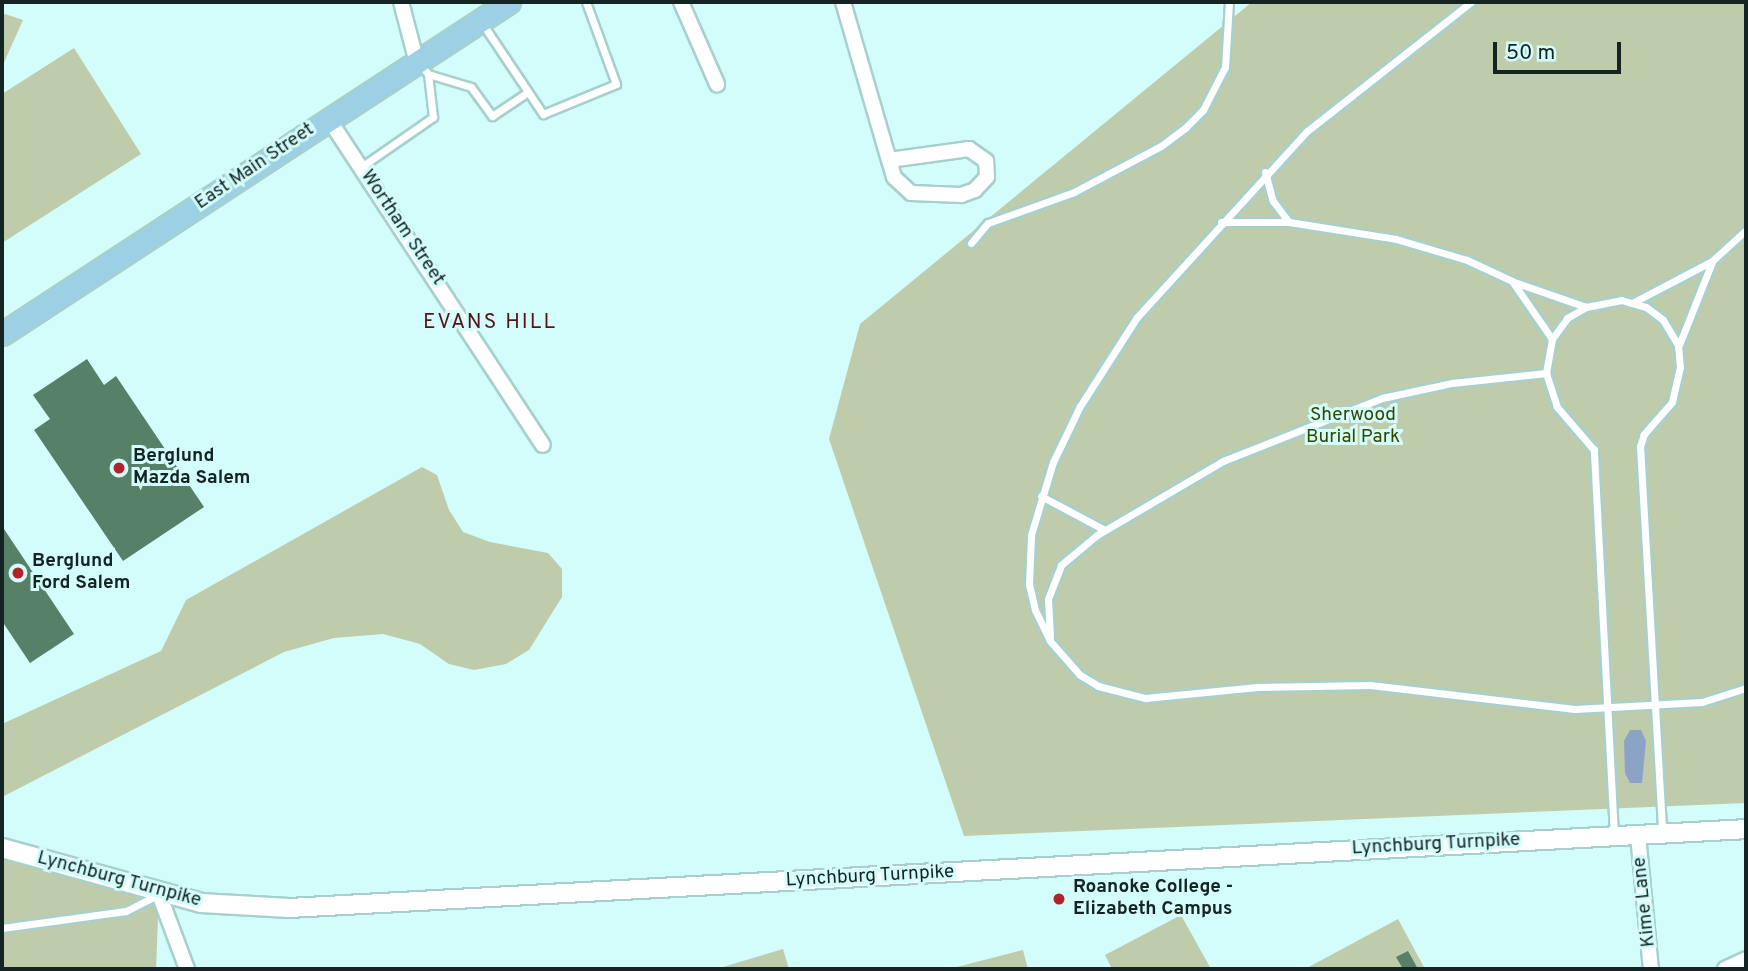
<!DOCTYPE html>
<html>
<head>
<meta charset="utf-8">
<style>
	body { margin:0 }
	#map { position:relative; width:1748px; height:971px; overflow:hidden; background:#d3fdfa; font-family:Overpass,sans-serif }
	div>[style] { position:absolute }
	.green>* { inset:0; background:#bfccab }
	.water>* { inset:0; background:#8ca3c8 }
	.building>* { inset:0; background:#568068 }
	.roads { filter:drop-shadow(2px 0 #a7d0cd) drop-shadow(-2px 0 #a7d0cd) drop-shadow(0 2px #a7d0cd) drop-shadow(0 -2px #a7d0cd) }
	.service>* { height:7px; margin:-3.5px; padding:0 3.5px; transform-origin:3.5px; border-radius:3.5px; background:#fff }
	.minor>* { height:14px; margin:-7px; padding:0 7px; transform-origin:7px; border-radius:7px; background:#fff }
	.tertiary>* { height:18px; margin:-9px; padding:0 9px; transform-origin:9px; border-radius:9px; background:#fff }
	.primary>* { height:21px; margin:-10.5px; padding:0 10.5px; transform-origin:10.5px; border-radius:10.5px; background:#9bd0e5 }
	.dots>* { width:19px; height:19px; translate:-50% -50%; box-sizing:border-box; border:4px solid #d3fdfa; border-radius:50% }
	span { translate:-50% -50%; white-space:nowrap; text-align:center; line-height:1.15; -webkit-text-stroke:6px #d3fdfa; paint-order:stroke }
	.street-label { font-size:19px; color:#142423 }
	.park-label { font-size:19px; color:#334500 }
	.poi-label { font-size:19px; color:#142423; font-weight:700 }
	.left { translate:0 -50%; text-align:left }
	.neighbourhood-label { font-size:21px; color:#571215; letter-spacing:2px }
	.frame { position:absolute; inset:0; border:4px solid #142423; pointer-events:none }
	.scale { position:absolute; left:1493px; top:42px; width:128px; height:32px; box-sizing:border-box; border:4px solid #142423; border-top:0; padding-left:9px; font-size:21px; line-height:24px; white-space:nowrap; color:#142423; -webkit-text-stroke:5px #d3fdfa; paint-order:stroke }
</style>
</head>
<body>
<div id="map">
	<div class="green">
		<i style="clip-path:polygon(1252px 2px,1746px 2px,1746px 803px,964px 836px,829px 439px,860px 324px)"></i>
		<i style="clip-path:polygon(2px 13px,23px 20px,2px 67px)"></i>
		<i style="clip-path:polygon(74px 48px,141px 154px,2px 243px,2px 94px)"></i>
		<i style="clip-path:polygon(422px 467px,437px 475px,449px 510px,463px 532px,490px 542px,548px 553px,562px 569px,562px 597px,529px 650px,506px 664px,474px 670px,449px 664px,420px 644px,383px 634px,334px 638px,284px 652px,2px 797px,2px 724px,161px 651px,186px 600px)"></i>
		<i style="clip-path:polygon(2px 859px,159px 894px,156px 969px,2px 969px)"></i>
		<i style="clip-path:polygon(1181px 915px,1211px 969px,1112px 969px,1105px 955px)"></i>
		<i style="clip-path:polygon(1398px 919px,1425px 969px,1305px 969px)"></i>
		<i style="clip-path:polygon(783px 949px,789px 969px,716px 969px)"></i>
		<i style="clip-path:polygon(1023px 950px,1028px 969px,949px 969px)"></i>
	</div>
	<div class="water">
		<i style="clip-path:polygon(1630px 730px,1641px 730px,1646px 741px,1642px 783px,1630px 783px,1625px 773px,1624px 741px)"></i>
	</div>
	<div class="building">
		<i style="clip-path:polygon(87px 359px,104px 385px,116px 376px,204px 507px,123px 561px,34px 430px,50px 419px,33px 395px)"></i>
		<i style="clip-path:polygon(2px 526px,74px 634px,30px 663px,2px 621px)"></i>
		<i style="clip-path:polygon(1408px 951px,1418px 969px,1403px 969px,1396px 957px)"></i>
	</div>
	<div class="roads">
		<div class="service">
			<i style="left:1471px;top:2px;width:209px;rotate:141.8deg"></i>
			<i style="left:1307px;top:131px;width:252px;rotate:132.4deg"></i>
			<i style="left:1137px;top:317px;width:106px;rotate:122.6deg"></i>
			<i style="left:1080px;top:406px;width:62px;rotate:115.7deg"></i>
			<i style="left:1053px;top:462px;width:76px;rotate:106.8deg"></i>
			<i style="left:1031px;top:535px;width:49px;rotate:92.3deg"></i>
			<i style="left:1029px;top:584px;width:27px;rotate:77deg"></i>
			<i style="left:1035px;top:610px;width:34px;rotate:64deg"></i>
			<i style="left:1050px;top:641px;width:45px;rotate:48.6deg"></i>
			<i style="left:1080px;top:675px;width:21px;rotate:31deg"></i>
			<i style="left:1098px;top:686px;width:49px;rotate:14.3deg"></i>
			<i style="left:1145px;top:698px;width:113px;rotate:-5.6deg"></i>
			<i style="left:1257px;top:687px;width:113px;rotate:-1deg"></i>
			<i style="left:1370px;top:685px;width:206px;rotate:6.7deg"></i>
			<i style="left:1575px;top:709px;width:127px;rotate:-3.2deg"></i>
			<i style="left:1702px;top:702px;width:46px;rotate:-17.7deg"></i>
			<i style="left:482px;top:23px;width:110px;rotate:56.2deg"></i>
			<i style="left:543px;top:114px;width:79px;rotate:-22.3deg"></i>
			<i style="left:616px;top:84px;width:87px;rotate:-110.1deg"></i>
			<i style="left:428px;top:74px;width:45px;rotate:16.8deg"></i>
			<i style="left:471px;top:87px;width:36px;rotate:54deg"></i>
			<i style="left:492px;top:116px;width:43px;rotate:-33.7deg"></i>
			<i style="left:361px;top:167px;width:88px;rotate:-34.8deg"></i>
			<i style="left:433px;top:117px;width:43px;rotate:-96.6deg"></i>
			<i style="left:428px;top:74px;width:11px;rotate:-128deg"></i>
			<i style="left:1265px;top:172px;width:30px;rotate:75deg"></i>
			<i style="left:1273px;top:201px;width:26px;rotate:53deg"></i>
			<i style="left:1289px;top:222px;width:108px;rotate:9deg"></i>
			<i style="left:1396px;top:239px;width:74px;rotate:16.5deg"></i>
			<i style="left:1467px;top:260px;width:50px;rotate:25deg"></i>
			<i style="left:1512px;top:281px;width:70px;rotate:55.4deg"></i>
			<i style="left:1221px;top:222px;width:68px"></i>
			<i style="left:971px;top:243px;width:26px;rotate:-50deg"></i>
			<i style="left:988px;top:223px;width:91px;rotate:-19.8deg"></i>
			<i style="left:1074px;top:192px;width:98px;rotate:-27.9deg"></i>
			<i style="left:1161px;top:146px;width:31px;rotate:-37deg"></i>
			<i style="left:1186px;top:127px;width:24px;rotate:-45deg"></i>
			<i style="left:1203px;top:110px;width:48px;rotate:-62.9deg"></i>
			<i style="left:1225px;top:67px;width:65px;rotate:-86.5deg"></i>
			<i style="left:1514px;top:282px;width:76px;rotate:19.1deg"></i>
			<i style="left:1634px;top:302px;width:88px;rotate:-27.7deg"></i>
			<i style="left:1712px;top:261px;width:46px;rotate:-42.4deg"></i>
			<i style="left:1679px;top:345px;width:89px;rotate:-68.3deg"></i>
			<i style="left:1041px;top:496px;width:72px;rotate:28deg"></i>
			<i style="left:1050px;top:637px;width:38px;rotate:-93deg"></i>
			<i style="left:1048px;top:599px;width:36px;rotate:-69deg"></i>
			<i style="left:1061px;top:565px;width:47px;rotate:-39.8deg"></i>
			<i style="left:1097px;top:535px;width:146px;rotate:-30.4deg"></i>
			<i style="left:1223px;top:461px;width:171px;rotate:-21.6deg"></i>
			<i style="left:1382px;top:398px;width:72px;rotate:-12.1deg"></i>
			<i style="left:1452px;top:383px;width:95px;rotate:-6.1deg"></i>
			<i style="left:1614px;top:835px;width:386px;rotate:-93deg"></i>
			<i style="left:1594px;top:450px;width:57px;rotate:-130.7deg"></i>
			<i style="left:1557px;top:407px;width:36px;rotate:-108deg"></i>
			<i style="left:1546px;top:373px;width:35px;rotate:-80deg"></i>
			<i style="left:1552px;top:339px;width:26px;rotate:-54deg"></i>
			<i style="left:1567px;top:318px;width:22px;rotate:-30deg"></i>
			<i style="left:1586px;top:307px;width:36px;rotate:-11deg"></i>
			<i style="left:1621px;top:300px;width:26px;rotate:16deg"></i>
			<i style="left:1646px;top:307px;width:21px;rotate:37deg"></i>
			<i style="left:1663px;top:320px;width:29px;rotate:59deg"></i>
			<i style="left:1678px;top:345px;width:22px;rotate:85deg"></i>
			<i style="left:1680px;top:367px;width:36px;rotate:103deg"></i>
			<i style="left:1672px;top:402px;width:43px;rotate:131.2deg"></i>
			<i style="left:1644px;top:434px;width:13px;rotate:108deg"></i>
			<i style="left:1640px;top:446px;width:388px;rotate:86.7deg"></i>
			<i style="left:2px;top:928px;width:125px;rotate:-7.8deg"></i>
			<i style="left:126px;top:911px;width:35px;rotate:-27deg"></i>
		</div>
		<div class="minor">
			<i style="left:401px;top:2px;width:59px;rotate:75.3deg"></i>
			<i style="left:681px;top:2px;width:90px;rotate:66.3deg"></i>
			<i style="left:843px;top:2px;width:165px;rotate:73.8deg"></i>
			<i style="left:328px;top:118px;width:391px;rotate:56.7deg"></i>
			<i style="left:969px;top:149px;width:21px;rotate:35deg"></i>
			<i style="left:986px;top:161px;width:16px;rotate:86deg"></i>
			<i style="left:987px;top:177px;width:18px;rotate:133deg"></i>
			<i style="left:975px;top:190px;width:15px;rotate:160deg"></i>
			<i style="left:961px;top:195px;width:50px;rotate:-177.7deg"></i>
			<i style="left:911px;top:193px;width:23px;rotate:-137deg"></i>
			<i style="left:894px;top:177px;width:18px;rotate:-106deg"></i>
			<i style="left:889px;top:160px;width:81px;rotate:-7.8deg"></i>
			<i style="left:1638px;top:835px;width:135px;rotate:84.5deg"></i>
			<i style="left:159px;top:894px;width:80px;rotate:69.5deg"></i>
			<i style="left:1725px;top:969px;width:23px;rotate:-25deg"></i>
		</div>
		<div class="tertiary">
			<i style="left:2px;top:848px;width:206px;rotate:15.4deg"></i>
			<i style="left:201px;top:903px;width:88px;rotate:3.3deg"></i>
			<i style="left:289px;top:908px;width:1459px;rotate:-3.1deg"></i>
		</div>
		<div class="primary">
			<i style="left:2px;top:334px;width:606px;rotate:-33.22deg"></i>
		</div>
	</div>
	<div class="dots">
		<i style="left:119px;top:468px;background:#b3212b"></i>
		<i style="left:18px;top:573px;background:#b3212b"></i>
		<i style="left:1059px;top:899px;background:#b3212b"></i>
	</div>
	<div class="street-label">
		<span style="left:255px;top:167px;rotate:-34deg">East Main Street</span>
		<span style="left:402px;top:228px;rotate:56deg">Wortham Street</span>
		<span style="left:1436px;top:845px;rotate:-3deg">Lynchburg Turnpike</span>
		<span style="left:870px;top:877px;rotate:-3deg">Lynchburg Turnpike</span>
		<span style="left:119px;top:880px;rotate:15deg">Lynchburg Turnpike</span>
		<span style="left:1645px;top:902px;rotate:-96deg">Kime Lane</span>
	</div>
	<div class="park-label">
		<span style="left:1353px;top:427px">Sherwood<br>Burial Park</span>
	</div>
	<div class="poi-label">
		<span class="left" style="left:133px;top:468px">Berglund<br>Mazda Salem</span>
		<span class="left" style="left:32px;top:573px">Berglund<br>Ford Salem</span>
		<span class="left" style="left:1073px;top:899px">Roanoke College -<br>Elizabeth Campus</span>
	</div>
	<div class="neighbourhood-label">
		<span style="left:490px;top:323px">EVANS HILL</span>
	</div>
	<div class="frame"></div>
	<div class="scale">50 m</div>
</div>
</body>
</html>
